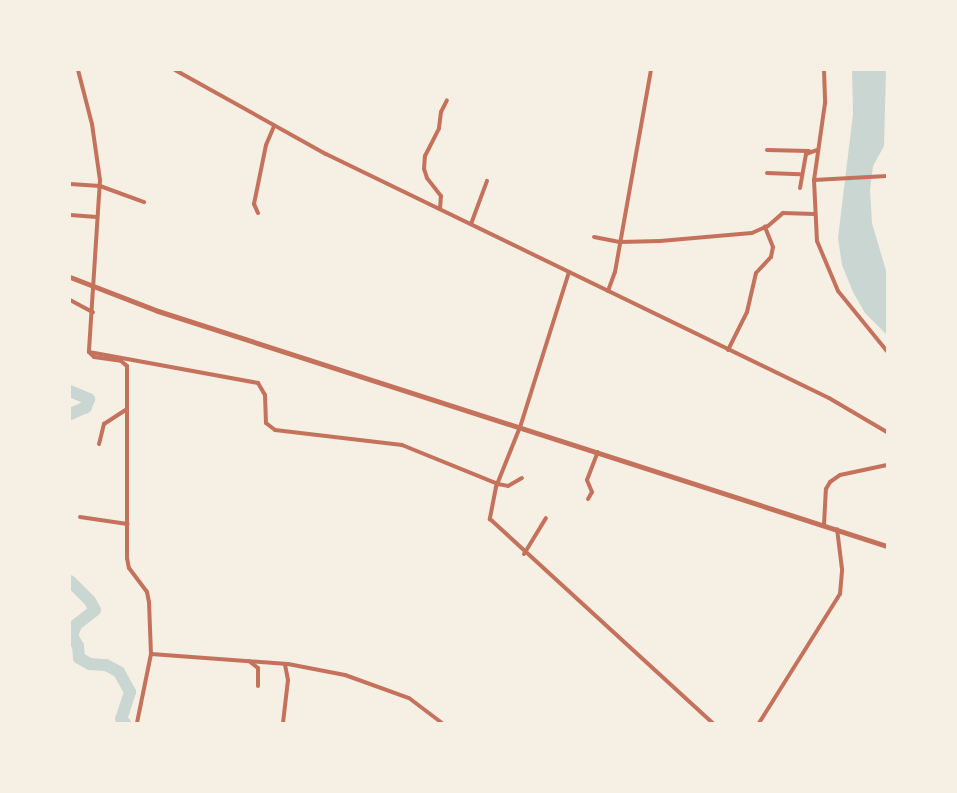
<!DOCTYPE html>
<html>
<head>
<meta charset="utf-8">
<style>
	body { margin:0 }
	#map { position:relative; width:957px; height:793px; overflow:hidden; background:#f6efe4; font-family:Signika,sans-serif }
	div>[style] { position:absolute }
	.water>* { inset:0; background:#c9d6d2 }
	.river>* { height:12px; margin:-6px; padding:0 6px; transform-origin:6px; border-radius:6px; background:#c9d6d2 }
	.minor>* { height:4px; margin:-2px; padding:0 2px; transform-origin:2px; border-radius:2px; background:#c5725c }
	.tertiary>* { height:5px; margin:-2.5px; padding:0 2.5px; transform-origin:2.5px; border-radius:2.5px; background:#c5725c }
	span { translate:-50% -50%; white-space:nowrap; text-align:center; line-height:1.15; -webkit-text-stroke:4px #f6efe4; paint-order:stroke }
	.frame { position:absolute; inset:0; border:71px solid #f6efe4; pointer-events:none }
</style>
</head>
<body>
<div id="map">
	<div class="water">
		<i style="clip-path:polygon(852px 70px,886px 70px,884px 146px,873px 166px,870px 190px,872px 223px,887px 274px,887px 335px,865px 313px,853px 292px,842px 265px,838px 238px,853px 114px)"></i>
	</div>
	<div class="river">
		<i style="left:70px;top:391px;width:21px;rotate:23deg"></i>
		<i style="left:89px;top:399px;width:9px;rotate:111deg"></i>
		<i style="left:86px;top:407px;width:17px;rotate:156deg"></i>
		<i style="left:70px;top:581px;width:28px;rotate:45deg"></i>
		<i style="left:90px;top:601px;width:10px;rotate:61deg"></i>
		<i style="left:95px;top:610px;width:24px;rotate:142deg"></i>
		<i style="left:76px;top:625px;width:12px;rotate:110deg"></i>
		<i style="left:72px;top:636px;width:12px;rotate:59deg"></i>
		<i style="left:78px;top:646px;width:12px;rotate:85deg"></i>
		<i style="left:79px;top:658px;width:13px;rotate:29deg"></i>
		<i style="left:90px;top:664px;width:16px;rotate:4deg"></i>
		<i style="left:106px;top:665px;width:15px;rotate:28deg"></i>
		<i style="left:119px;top:672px;width:23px;rotate:61deg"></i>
		<i style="left:130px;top:692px;width:28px;rotate:108deg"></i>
		<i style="left:121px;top:719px;width:6px;rotate:45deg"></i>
	</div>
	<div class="minor">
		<i style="left:78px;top:70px;width:56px;rotate:75.5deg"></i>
		<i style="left:92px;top:124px;width:57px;rotate:81.9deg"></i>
		<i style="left:100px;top:180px;width:172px;rotate:93.7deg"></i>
		<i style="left:89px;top:352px;width:7px;rotate:45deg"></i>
		<i style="left:94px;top:357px;width:27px;rotate:8deg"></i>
		<i style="left:121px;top:361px;width:8px;rotate:40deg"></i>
		<i style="left:127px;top:366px;width:192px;rotate:90deg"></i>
		<i style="left:127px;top:558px;width:10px;rotate:79deg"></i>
		<i style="left:129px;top:568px;width:30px;rotate:53deg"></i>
		<i style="left:147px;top:592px;width:10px;rotate:79deg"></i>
		<i style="left:149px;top:602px;width:52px;rotate:87.8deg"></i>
		<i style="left:151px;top:654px;width:70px;rotate:101.5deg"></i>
		<i style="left:175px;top:70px;width:173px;rotate:29.1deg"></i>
		<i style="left:326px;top:154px;width:559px;rotate:25.88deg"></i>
		<i style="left:829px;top:398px;width:67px;rotate:30.4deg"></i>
		<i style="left:824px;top:70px;width:33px;rotate:88deg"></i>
		<i style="left:825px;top:103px;width:78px;rotate:98.1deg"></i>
		<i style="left:814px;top:180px;width:61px;rotate:87.2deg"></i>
		<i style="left:817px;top:241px;width:54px;rotate:67.2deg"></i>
		<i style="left:838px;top:291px;width:77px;rotate:50.8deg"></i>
		<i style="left:767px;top:150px;width:42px;rotate:1.4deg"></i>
		<i style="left:767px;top:173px;width:33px;rotate:2deg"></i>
		<i style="left:814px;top:180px;width:73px;rotate:-3.1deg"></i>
		<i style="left:70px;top:184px;width:30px;rotate:4deg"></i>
		<i style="left:100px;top:186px;width:47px;rotate:20deg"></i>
		<i style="left:800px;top:188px;width:35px;rotate:-80deg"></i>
		<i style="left:806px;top:154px;width:12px;rotate:-20deg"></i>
		<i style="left:440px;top:209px;width:13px;rotate:-86deg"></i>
		<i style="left:441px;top:196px;width:23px;rotate:-128deg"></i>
		<i style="left:427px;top:178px;width:9px;rotate:-108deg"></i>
		<i style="left:424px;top:169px;width:13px;rotate:-86deg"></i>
		<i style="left:425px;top:156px;width:31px;rotate:-63deg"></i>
		<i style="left:439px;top:128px;width:16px;rotate:-83deg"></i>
		<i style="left:441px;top:112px;width:13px;rotate:-63deg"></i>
		<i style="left:258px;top:213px;width:10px;rotate:-114deg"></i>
		<i style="left:254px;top:204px;width:60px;rotate:-78.5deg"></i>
		<i style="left:266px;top:145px;width:21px;rotate:-67deg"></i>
		<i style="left:70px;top:215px;width:27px;rotate:4deg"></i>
		<i style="left:471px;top:224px;width:46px;rotate:-69.6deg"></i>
		<i style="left:594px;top:237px;width:26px;rotate:11deg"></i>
		<i style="left:620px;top:242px;width:40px;rotate:-1.4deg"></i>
		<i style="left:660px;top:241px;width:92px;rotate:-5deg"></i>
		<i style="left:752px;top:233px;width:17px;rotate:-24deg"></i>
		<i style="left:768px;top:226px;width:20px;rotate:-41deg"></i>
		<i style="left:783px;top:213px;width:31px;rotate:2deg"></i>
		<i style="left:569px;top:272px;width:163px;rotate:107.5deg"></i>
		<i style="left:520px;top:427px;width:65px;rotate:111.8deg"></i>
		<i style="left:496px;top:487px;width:33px;rotate:101deg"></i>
		<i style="left:490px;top:519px;width:302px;rotate:42.5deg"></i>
		<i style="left:608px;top:291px;width:20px;rotate:-70deg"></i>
		<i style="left:615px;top:272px;width:205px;rotate:-79.9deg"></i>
		<i style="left:70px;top:300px;width:26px;rotate:28deg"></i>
		<i style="left:728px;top:350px;width:42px;rotate:-63.4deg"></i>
		<i style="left:747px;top:312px;width:40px;rotate:-77deg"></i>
		<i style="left:756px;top:273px;width:22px;rotate:-47deg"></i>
		<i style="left:771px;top:257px;width:10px;rotate:-79deg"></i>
		<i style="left:773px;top:247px;width:22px;rotate:-112deg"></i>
		<i style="left:89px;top:352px;width:172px;rotate:10.4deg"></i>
		<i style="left:258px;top:383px;width:14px;rotate:60deg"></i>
		<i style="left:265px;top:395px;width:28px;rotate:88deg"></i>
		<i style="left:266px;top:423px;width:11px;rotate:38deg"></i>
		<i style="left:275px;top:430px;width:128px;rotate:6.7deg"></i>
		<i style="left:402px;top:445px;width:104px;rotate:22.1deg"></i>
		<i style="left:498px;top:484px;width:10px;rotate:11deg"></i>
		<i style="left:508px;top:486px;width:16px;rotate:-30deg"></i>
		<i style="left:99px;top:444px;width:21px;rotate:-76deg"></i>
		<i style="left:104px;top:424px;width:27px;rotate:-33deg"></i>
		<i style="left:588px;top:499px;width:8px;rotate:-60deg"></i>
		<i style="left:592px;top:492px;width:13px;rotate:-113deg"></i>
		<i style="left:587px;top:480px;width:30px;rotate:-69deg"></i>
		<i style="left:80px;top:517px;width:48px;rotate:8.5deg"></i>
		<i style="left:824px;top:525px;width:36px;rotate:-87deg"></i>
		<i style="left:826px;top:489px;width:8px;rotate:-60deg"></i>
		<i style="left:830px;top:482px;width:12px;rotate:-35deg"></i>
		<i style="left:840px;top:475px;width:48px;rotate:-12deg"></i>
		<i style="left:524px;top:554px;width:42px;rotate:-58.6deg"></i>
		<i style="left:151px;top:654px;width:137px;rotate:4.2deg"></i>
		<i style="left:288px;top:664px;width:58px;rotate:10.9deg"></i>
		<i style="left:345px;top:675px;width:68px;rotate:19.8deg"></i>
		<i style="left:409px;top:698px;width:41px;rotate:37.1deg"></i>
		<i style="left:249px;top:661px;width:11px;rotate:38deg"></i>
		<i style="left:258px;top:668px;width:18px;rotate:90deg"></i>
		<i style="left:283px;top:723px;width:43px;rotate:-83.4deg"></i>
		<i style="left:288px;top:680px;width:16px;rotate:-101deg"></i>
		<i style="left:759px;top:723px;width:152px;rotate:-57.9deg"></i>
		<i style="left:840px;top:594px;width:25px;rotate:-85deg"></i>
		<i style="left:842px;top:569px;width:40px;rotate:-97.1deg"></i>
	</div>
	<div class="tertiary">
		<i style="left:70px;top:277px;width:94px;rotate:21.1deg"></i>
		<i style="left:158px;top:311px;width:766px;rotate:17.87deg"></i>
	</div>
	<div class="frame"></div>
</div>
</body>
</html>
